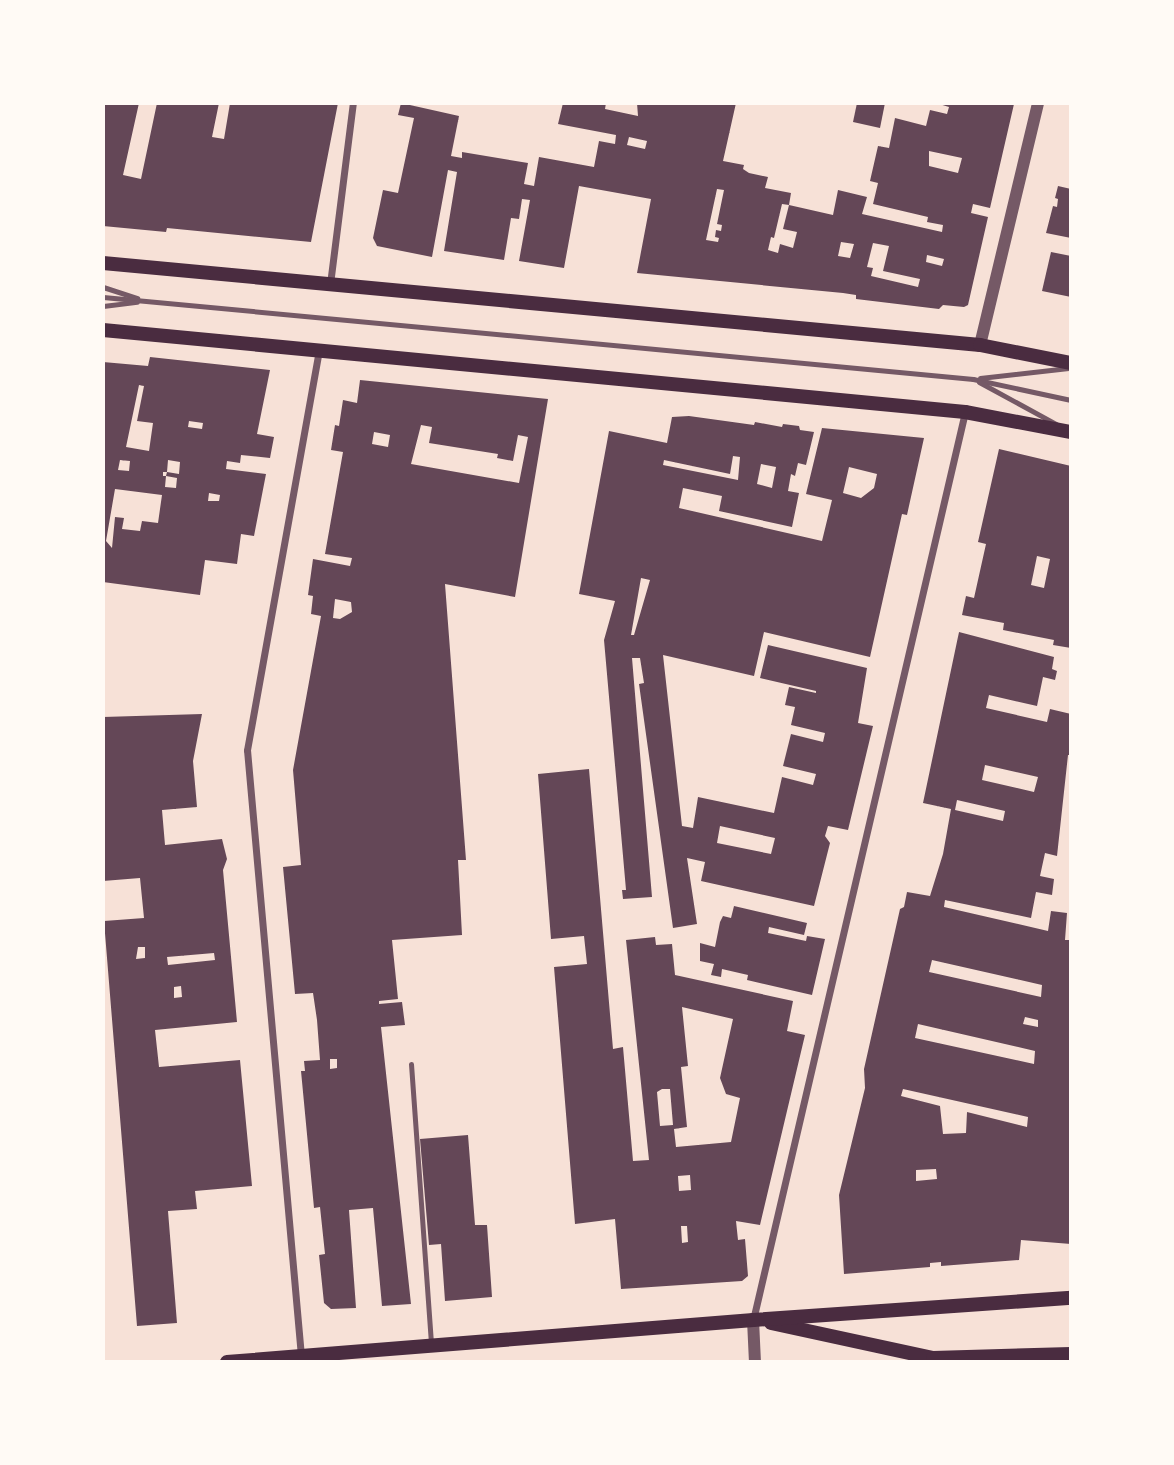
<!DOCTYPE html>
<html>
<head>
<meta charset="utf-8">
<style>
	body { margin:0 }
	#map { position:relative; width:1174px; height:1465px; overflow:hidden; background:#f7e1d7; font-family:Bitter,serif }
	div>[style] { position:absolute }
	.building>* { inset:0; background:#644757 }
	.service>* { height:5px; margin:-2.5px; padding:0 2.5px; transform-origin:2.5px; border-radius:2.5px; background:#755966 }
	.minor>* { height:7px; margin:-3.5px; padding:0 3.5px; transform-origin:3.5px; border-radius:3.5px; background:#755966 }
	.tertiary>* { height:12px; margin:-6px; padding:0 6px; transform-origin:6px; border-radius:6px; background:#755966 }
	.secondary>* { height:14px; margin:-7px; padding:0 7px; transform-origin:7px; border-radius:7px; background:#4a2c40 }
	span { translate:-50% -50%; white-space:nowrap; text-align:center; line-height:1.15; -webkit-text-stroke:6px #fffaf5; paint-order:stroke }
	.frame { position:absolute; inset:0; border:105px solid #fffaf5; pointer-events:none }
</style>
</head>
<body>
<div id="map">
	<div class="building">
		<i style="clip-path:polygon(103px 103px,139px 103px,123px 175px,141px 179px,157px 103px,219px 103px,212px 137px,224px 139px,230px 103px,338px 103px,311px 242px,167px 228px,166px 232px,103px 226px)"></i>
		<i style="clip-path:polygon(evenodd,401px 103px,459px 116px,451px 156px,462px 158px,462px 152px,528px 163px,524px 184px,534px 186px,539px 157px,594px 167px,599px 141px,615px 144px,616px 135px,558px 124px,563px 103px,606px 103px,605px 109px,638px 116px,637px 103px,736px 103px,723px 161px,744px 165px,743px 169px,749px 173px,768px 177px,765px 188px,791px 193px,789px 205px,782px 204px,774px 238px,771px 237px,768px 250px,778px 253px,780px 244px,793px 248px,797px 232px,783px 229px,789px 205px,833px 215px,838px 190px,867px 197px,862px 214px,942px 232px,943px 225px,927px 222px,928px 217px,873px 204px,878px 183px,870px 181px,878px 146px,889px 148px,895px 118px,926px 126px,930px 110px,947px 114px,949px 107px,936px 103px,1014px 104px,990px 208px,973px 204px,971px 213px,988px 217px,968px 305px,964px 307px,943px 305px,939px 309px,856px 299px,856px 295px,843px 293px,637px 273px,651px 199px,579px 186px,564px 268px,519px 261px,530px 200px,522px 199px,519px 219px,511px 218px,504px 260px,444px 251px,457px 172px,448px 170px,432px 257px,377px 246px,373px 238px,383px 190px,398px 193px,414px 118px,398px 115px,401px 103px,629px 137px,647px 141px,645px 149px,627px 145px,629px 137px,401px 103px,929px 151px,962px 158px,958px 173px,929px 166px,929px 151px,401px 103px,717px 189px,724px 190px,717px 224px,722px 225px,721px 231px,716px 230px,715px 237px,719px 238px,718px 242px,706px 240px,717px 189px,401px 103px,841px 242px,854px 244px,850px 258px,838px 256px,841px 242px,401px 103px,873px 243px,889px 246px,883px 271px,920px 279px,918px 287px,871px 276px,873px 268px,867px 267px,873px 243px,401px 103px,927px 255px,944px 259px,942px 266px,926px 262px,927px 255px)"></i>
		<i style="clip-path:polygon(857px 103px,885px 103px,880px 128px,853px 122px)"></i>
		<i style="clip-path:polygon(1058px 186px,1071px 189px,1071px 238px,1046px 233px,1053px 206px,1057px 207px,1058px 199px,1055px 198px)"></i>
		<i style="clip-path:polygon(1051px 252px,1071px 256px,1071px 297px,1042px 291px)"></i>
		<i style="clip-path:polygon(evenodd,150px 357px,270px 370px,257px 434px,274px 437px,270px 458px,241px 455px,240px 463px,227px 461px,226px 469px,266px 474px,254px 536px,241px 534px,237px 564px,205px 560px,200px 595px,103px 582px,103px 362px,148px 366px,150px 357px,139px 385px,144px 386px,137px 421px,153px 423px,149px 451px,126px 447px,139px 385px,150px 357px,189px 421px,203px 423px,202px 429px,188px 427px,189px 421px,150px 357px,120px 460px,130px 461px,129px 471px,118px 470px,120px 460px,150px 357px,168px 460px,180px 462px,179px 474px,167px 472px,168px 460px,150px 357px,163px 472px,167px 472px,166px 476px,177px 478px,176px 488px,165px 487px,166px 476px,163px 476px,163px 472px,150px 357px,115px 489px,162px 495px,158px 523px,142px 521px,140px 531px,122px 529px,124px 518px,115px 517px,112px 548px,106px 541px,115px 489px,150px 357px,209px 493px,220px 495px,219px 501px,208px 501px,209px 493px)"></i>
		<i style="clip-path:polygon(evenodd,360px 380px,548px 399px,515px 597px,445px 584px,466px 860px,458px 860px,462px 935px,392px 940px,398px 999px,379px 1001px,379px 1004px,402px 1002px,405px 1025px,381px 1027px,411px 1304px,382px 1306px,373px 1208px,349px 1210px,356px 1308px,331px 1309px,324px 1303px,319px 1255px,325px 1254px,320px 1207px,314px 1208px,301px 1071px,305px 1071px,304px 1061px,320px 1060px,317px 1020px,313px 993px,295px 994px,283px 867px,301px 865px,293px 770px,321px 616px,311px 614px,313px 596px,308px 595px,313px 559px,350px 566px,352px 558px,325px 554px,343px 452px,331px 450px,335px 425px,339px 426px,343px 400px,357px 403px,360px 380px,421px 425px,432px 427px,429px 443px,498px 454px,497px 458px,513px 461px,518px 435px,528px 437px,519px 483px,411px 464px,421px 425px,360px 380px,374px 432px,390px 435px,388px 447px,372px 444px,374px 432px,360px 380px,335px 599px,351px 602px,352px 612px,340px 619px,333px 618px,335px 599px,360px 380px,330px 1059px,337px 1059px,337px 1068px,330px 1069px,330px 1059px)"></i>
		<i style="clip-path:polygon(evenodd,689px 416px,754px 425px,755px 422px,782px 427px,783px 424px,799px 426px,800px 430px,814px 432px,806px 465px,798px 463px,795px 476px,791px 474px,788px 491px,799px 493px,792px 527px,719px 511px,722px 496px,683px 488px,679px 508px,822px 541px,832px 500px,806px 494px,822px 428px,924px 438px,907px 515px,902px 514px,870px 657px,764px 632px,754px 676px,663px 655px,682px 826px,693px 828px,698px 797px,774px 813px,782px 777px,813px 785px,816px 774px,783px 766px,791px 734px,823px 742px,825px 733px,791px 725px,795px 707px,785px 705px,789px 687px,816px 693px,816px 691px,760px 678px,768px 645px,867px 668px,858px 723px,873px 726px,848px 830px,828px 826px,825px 836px,830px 843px,814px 906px,701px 881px,705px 862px,687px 858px,697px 924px,673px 928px,639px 684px,644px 683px,640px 658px,632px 658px,652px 897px,623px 899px,622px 890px,626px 890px,604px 640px,615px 601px,579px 594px,609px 431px,667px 443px,672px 417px,689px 416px,733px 456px,740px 457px,738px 480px,663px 465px,664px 460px,730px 474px,733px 456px,689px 416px,761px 464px,776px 467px,772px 488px,757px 484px,761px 464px,689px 416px,849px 467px,877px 474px,874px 488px,861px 498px,843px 493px,849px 467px,689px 416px,641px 578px,650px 580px,634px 635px,631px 635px,641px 578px,689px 416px,720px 826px,775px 838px,771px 854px,717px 843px,720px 826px)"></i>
		<i style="clip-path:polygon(evenodd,999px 449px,1071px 466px,1071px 648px,1053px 645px,1054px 640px,1003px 630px,1004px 623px,962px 615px,966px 596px,974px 598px,986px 544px,978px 542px,999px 449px,1037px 556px,1050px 559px,1044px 588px,1031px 585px,1037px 556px)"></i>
		<i style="clip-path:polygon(evenodd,959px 632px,1054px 657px,1052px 669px,1057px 671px,1055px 680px,1043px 677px,1037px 706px,989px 695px,986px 708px,1047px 722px,1050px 709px,1071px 714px,1071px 755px,1068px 755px,1057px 856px,1045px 853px,1040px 876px,1054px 879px,1052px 895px,1036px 892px,1031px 918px,945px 900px,944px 907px,1048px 931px,1051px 911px,1067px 913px,1065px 940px,1071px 940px,1071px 1244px,1021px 1240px,1019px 1260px,941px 1266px,941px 1262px,930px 1263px,930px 1267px,844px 1274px,839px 1195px,865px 1088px,864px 1069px,900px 909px,904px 907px,907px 892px,930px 896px,943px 854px,951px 809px,923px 803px,959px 632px,985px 765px,1038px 777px,1034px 792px,982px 780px,985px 765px,959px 632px,957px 800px,1005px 811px,1003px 821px,955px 810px,957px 800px,959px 632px,932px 960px,1042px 985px,1041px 997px,929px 972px,932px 960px,959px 632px,1025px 1017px,1038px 1020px,1038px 1027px,1023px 1024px,1025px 1017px,959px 632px,918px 1024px,1035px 1051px,1034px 1064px,915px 1038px,918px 1024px,959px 632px,903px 1089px,1028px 1117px,1027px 1127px,967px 1112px,966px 1133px,943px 1134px,940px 1106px,901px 1096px,903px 1089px,959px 632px,936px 1169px,937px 1179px,916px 1181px,916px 1170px,936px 1169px)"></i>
		<i style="clip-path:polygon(evenodd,202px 714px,193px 761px,197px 807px,162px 810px,165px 845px,222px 839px,227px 859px,223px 870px,237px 1022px,155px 1030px,159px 1067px,240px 1060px,252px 1186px,195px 1191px,197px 1209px,168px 1211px,177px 1323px,137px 1326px,104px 921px,144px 918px,140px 878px,103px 881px,103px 717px,202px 714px,138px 947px,145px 947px,145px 958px,136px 959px,138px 947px,202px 714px,214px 953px,215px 960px,168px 965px,167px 957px,214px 953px,202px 714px,181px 986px,182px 997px,174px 998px,174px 987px,181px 986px)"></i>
		<i style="clip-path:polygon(evenodd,589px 769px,613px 1049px,623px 1047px,633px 1161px,649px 1160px,626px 940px,655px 937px,656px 945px,672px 944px,675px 975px,793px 1001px,787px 1031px,805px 1035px,760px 1225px,736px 1221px,738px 1240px,745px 1239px,748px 1276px,742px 1281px,621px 1289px,615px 1219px,575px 1224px,554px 967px,587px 964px,584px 936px,551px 939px,538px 774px,589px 769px,682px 1007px,733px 1019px,720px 1078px,726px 1094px,740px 1098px,731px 1142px,676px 1147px,674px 1129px,687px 1127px,681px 1067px,688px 1066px,682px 1007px,589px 769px,662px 1089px,670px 1089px,673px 1125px,660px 1126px,657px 1092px,662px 1089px,589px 769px,690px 1175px,691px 1190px,679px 1191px,678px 1176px,690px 1175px,589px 769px,681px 1226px,687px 1226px,688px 1242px,682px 1243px,681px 1226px)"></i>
		<i style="clip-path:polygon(734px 906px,807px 923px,804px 935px,769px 927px,768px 933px,806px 941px,807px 936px,825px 939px,812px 995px,747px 980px,748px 975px,722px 969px,721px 977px,711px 975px,714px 964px,700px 961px,700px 943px,715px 947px,720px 922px,723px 916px,731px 918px)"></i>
		<i style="clip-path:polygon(468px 1135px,475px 1225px,487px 1225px,492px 1297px,445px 1301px,441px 1244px,429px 1245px,420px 1139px)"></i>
	</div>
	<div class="service">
		<i style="left:103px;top:287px;width:36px;rotate:18deg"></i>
		<i style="left:103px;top:297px;width:874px;rotate:5.38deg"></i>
		<i style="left:973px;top:379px;width:100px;rotate:12.1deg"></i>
		<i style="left:103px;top:306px;width:34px;rotate:-7deg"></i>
		<i style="left:980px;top:378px;width:89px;rotate:-6.5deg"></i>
		<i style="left:979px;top:382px;width:88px;rotate:28.6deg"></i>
		<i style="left:411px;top:1064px;width:282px;rotate:85.9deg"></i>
	</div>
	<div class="minor">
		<i style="left:330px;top:284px;width:182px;rotate:-82.8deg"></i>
		<i style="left:753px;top:1320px;width:932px;rotate:-76.86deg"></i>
		<i style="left:301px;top:1356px;width:608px;rotate:-95.09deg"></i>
		<i style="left:247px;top:750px;width:406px;rotate:-79.8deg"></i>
	</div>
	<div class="tertiary">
		<i style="left:980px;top:345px;width:249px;rotate:-76.5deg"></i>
		<i style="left:753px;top:1320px;width:42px;rotate:87.3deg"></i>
	</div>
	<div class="secondary">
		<i style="left:103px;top:263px;width:881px;rotate:5.34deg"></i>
		<i style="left:980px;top:345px;width:93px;rotate:11.2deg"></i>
		<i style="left:103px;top:330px;width:866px;rotate:5.43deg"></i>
		<i style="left:965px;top:412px;width:108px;rotate:10.7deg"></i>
		<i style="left:771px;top:1323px;width:166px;rotate:12.2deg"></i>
		<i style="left:933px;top:1358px;width:138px;rotate:-1.7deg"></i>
		<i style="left:227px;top:1362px;width:528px;rotate:-4.57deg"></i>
		<i style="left:753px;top:1320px;width:319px;rotate:-4deg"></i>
	</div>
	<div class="frame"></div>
</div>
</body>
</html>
